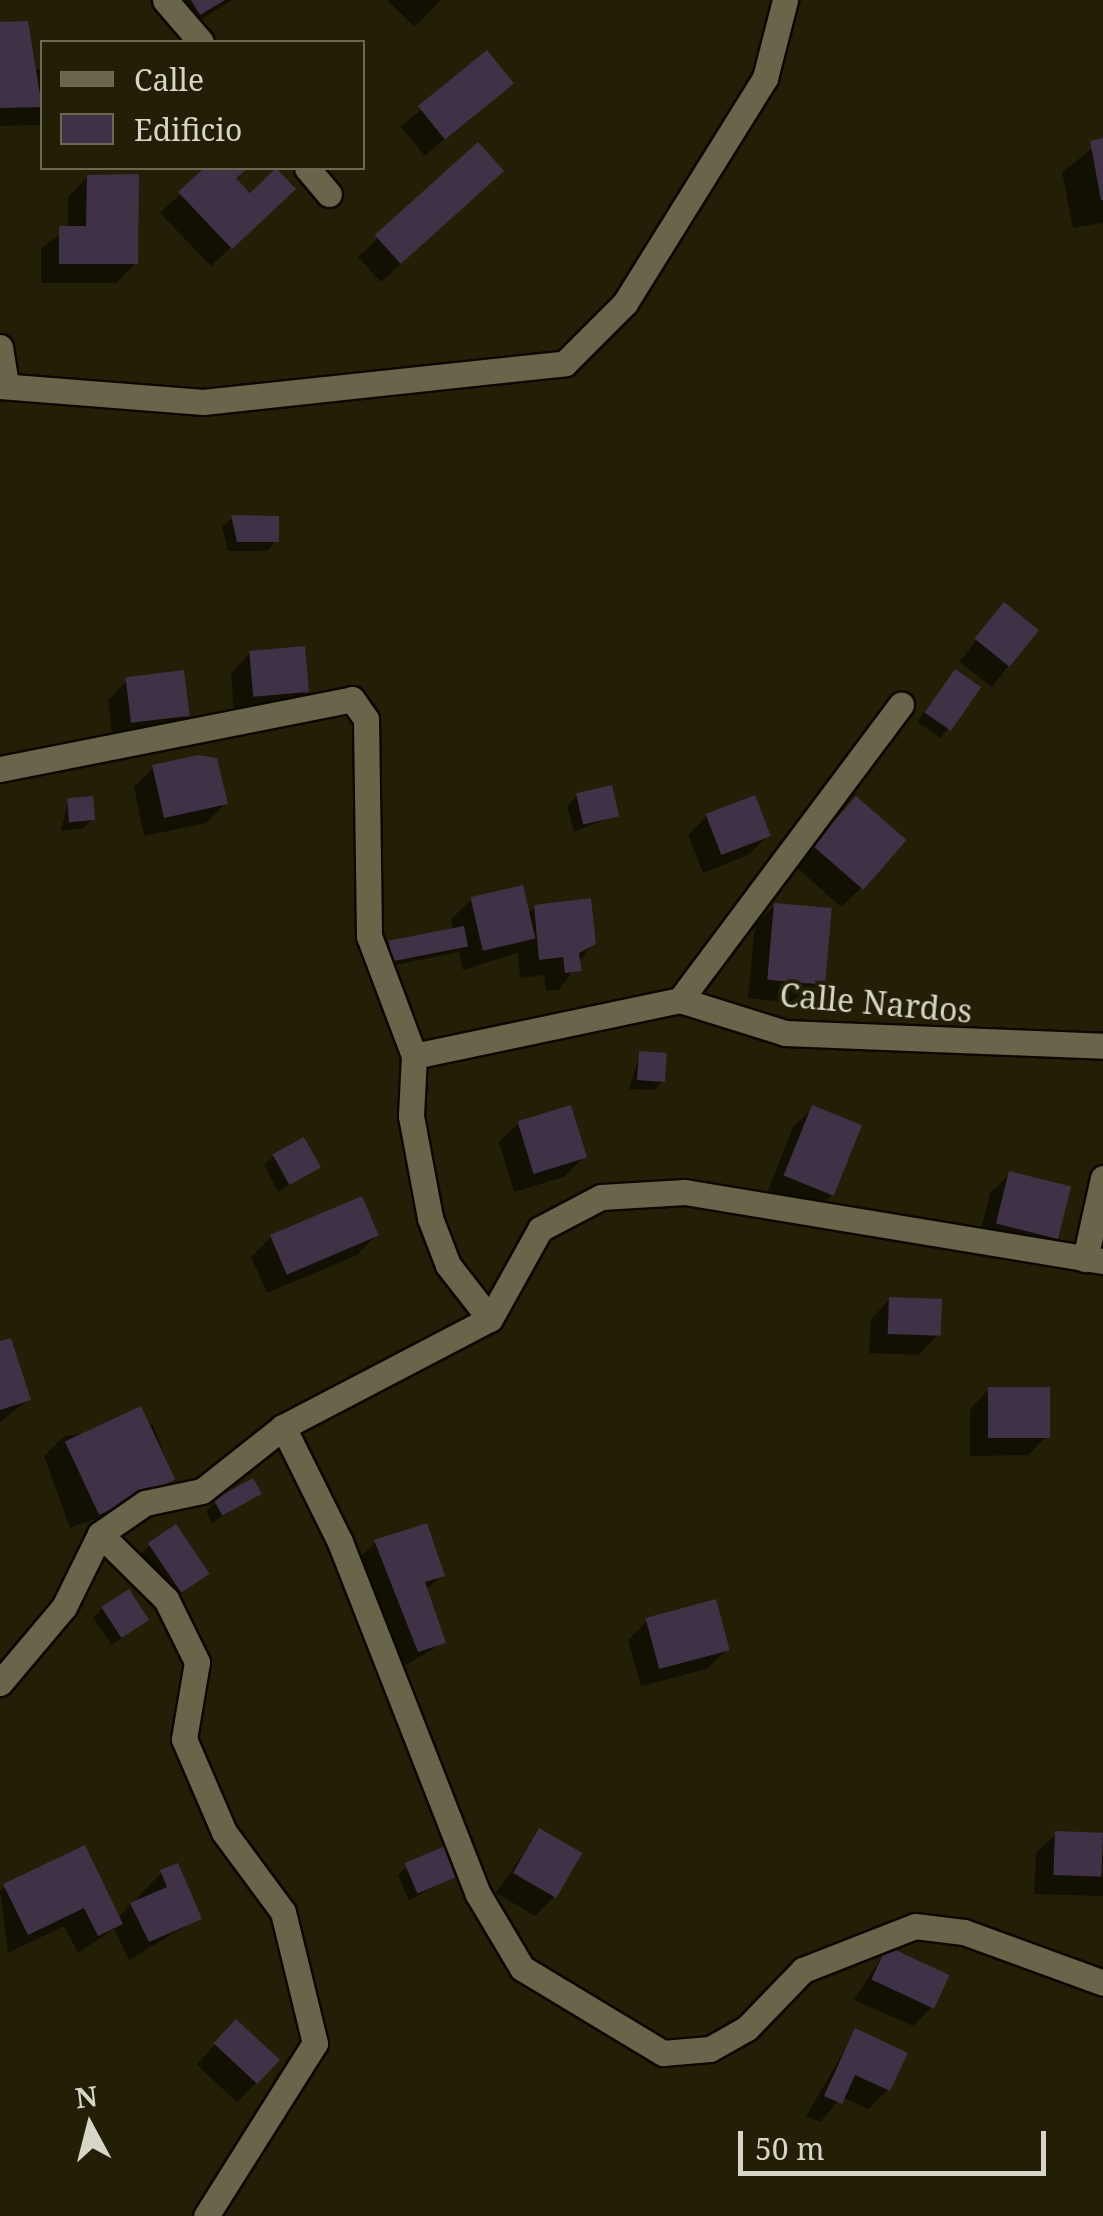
<!DOCTYPE html>
<html>
<head>
<meta charset="utf-8">
<style>
	body { margin:0 }
	#map { position:relative; width:1103px; height:2216px; overflow:hidden; background:#231f06; font-family:"Noto Serif",serif }
	div>[style] { position:absolute }
	.shadow>* { inset:0; background:#0007; transform-origin:0 0 }
	.building>* { inset:0; background:#3f3146; transform-origin:0 0 }
	.roads { filter:drop-shadow(2px 0 #0c0800) drop-shadow(-2px 0 #0c0800) drop-shadow(0 2px #0c0800) drop-shadow(0 -2px #0c0800) }
	.minor>* { height:25px; margin:-12.5px; padding:0 12.5px; transform-origin:12.5px; border-radius:12.5px; background:#69654b }
	span { translate:-50% -50%; white-space:nowrap; text-align:center; line-height:1.15; -webkit-text-stroke:8px #231f06; paint-order:stroke }
	.street-label { font-size:32px; color:#d7d5c7 }
	.legend { position:absolute; left:40px; top:40px; width:325px; height:130px; box-sizing:border-box; background:#231f06; border:2px solid #6b6853; margin:0; padding:12px 18px; list-style:none; font-size:30px; color:#d7d5c7 }
	.legend li { display:flex; align-items:center; gap:20px; height:50px }
	.legend b { width:50px; border:2px solid #6b6853 }
	.north { position:absolute; left:40px; top:2076px; width:100px; height:100px; -webkit-text-stroke:8px #231f06; paint-order:stroke; rotate:353deg; font-size:28px; font-weight:700; line-height:40px; text-align:center; color:#d7d5c7 }
	.north::after { content:''; display:block; margin:auto; width:35px; height:45px; background:#d7d5c7; clip-path:polygon(50% 0,100% 100%,50% 72%,0 100%) }
	.scale { position:absolute; left:738px; top:2131px; width:308px; height:45px; box-sizing:border-box; border:5px solid #d7d5c7; border-top:0; padding-left:12px; font-size:30px; line-height:35px; white-space:nowrap; color:#d7d5c7; -webkit-text-stroke:8px #231f06; paint-order:stroke }
</style>
</head>
<body>
<div id="map">
	<div class="shadow">
		<i style="clip-path:polygon(159px 0,232px 0,180px 33px)"></i>
		<i style="clip-path:polygon(387px 0,441px 0,415px 27px)"></i>
		<i style="clip-path:polygon(0 24px,27px 69px,42px 69px,42px 125px,0 126px)"></i>
		<i style="left:487px;top:54px;width:38px;height:113px;rotate:50deg"></i>
		<i style="clip-path:polygon(1103px 140px,1103px 223px,1073px 228px,1062px 172px)"></i>
		<i style="clip-path:polygon(208px 168px,245px 168px,233px 179px,273px 208px,211px 266px,160px 213px)"></i>
		<i style="clip-path:polygon(88px 177px,136px 263px,116px 283px,41px 283px,41px 248px,68px 229px,68px 197px)"></i>
		<i style="clip-path:polygon(482px 190px,381px 282px,358px 257px,378px 238px)"></i>
		<i style="clip-path:polygon(232px 518px,276px 541px,267px 551px,228px 551px,222px 527px)"></i>
		<i style="left:1004px;top:605px;width:41px;height:72px;rotate:38deg"></i>
		<i style="clip-path:polygon(250px 653px,306px 691px,287px 711px,234px 716px,231px 673px)"></i>
		<i style="clip-path:polygon(955px 672px,949px 728px,940px 738px,917px 722px)"></i>
		<i style="clip-path:polygon(127px 681px,187px 715px,168px 735px,113px 742px,108px 700px)"></i>
		<i style="clip-path:polygon(154px 767px,225px 804px,206px 823px,144px 836px,134px 787px)"></i>
		<i style="clip-path:polygon(577px 796px,616px 815px,574px 832px,567px 806px)"></i>
		<i style="clip-path:polygon(68px 801px,93px 819px,83px 828px,61px 831px)"></i>
		<i style="clip-path:polygon(707px 816px,768px 836px,748px 855px,703px 873px,688px 835px)"></i>
		<i style="clip-path:polygon(836px 819px,861px 888px,841px 907px,795px 866px)"></i>
		<i style="clip-path:polygon(471px 900px,527px 915px,535px 907px,593px 943px,559px 990px,546px 991px,544px 975px,520px 978px,518px 953px,463px 970px,459px 952px,382px 968px,389px 942px,454px 931px,451px 919px)"></i>
		<i style="clip-path:polygon(775px 905px,822px 984px,803px 1004px,748px 998px,755px 925px)"></i>
		<i style="clip-path:polygon(640px 1054px,663px 1081px,654px 1090px,629px 1089px)"></i>
		<i style="clip-path:polygon(813px 1108px,832px 1195px,812px 1214px,766px 1196px,793px 1127px)"></i>
		<i style="clip-path:polygon(519px 1123px,584px 1157px,564px 1177px,514px 1192px,499px 1142px)"></i>
		<i style="clip-path:polygon(274px 1156px,318px 1167px,278px 1192px,264px 1165px)"></i>
		<i style="clip-path:polygon(1010px 1174px,1057px 1236px,1037px 1256px,978px 1242px,990px 1193px)"></i>
		<i style="clip-path:polygon(360px 1199px,376px 1236px,357px 1255px,267px 1293px,251px 1257px,271px 1237px)"></i>
		<i style="clip-path:polygon(890px 1299px,938px 1335px,918px 1355px,869px 1353px,871px 1319px)"></i>
		<i style="clip-path:polygon(0 1344px,28px 1400px,0 1422px)"></i>
		<i style="clip-path:polygon(989px 1389px,1047px 1436px,1028px 1455px,970px 1456px,970px 1409px)"></i>
		<i style="clip-path:polygon(153px 1425px,173px 1478px,153px 1498px,70px 1528px,44px 1456px,64px 1436px)"></i>
		<i style="clip-path:polygon(259px 1493px,212px 1523px,206px 1511px,215px 1502px)"></i>
		<i style="clip-path:polygon(425px 1526px,442px 1575px,425px 1591px,443px 1643px,398px 1670px,355px 1562px,375px 1543px)"></i>
		<i style="clip-path:polygon(150px 1545px,207px 1573px,162px 1610px,130px 1564px)"></i>
		<i style="clip-path:polygon(102px 1609px,146px 1620px,112px 1645px,93px 1618px)"></i>
		<i style="clip-path:polygon(648px 1620px,727px 1650px,707px 1669px,641px 1686px,628px 1640px)"></i>
		<i style="clip-path:polygon(539px 1831px,555px 1896px,535px 1916px,496px 1893px)"></i>
		<i style="clip-path:polygon(1056px 1834px,1103px 1835px,1103px 1896px,1034px 1894px,1036px 1853px)"></i>
		<i style="clip-path:polygon(84px 1849px,117px 1919px,162px 1872px,199px 1918px,129px 1960px,114px 1929px,78px 1953px,64px 1926px,8px 1953px,0 1890px)"></i>
		<i style="clip-path:polygon(407px 1866px,455px 1875px,409px 1901px,398px 1875px)"></i>
		<i style="clip-path:polygon(887px 1949px,932px 2007px,913px 2026px,854px 2000px)"></i>
		<i style="left:236px;top:2022px;width:56px;height:58px;rotate:43deg"></i>
		<i style="clip-path:polygon(856px 2031px,888px 2090px,868px 2109px,842px 2097px,820px 2122px,806px 2116px)"></i>
	</div>
	<div class="building">
		<i style="clip-path:polygon(191px 0,225px 0,200px 15px)"></i>
		<i style="clip-path:polygon(28px 21px,42px 107px,0 108px,0 22px)"></i>
		<i style="left:487px;top:50px;width:43px;height:89px;rotate:51deg"></i>
		<i style="clip-path:polygon(1103px 138px,1103px 200px,1101px 200px,1090px 141px)"></i>
		<i style="left:478px;top:142px;width:39px;height:139px;rotate:48deg"></i>
		<i style="clip-path:polygon(204px 168px,248px 168px,236px 178px,250px 193px,276px 168px,296px 189px,232px 249px,178px 192px)"></i>
		<i style="clip-path:polygon(139px 174px,138px 264px,59px 264px,59px 226px,86px 226px,87px 175px)"></i>
		<i style="clip-path:polygon(231px 515px,279px 516px,279px 542px,237px 542px)"></i>
		<i style="left:1004px;top:602px;width:45px;height:47px;rotate:39deg"></i>
		<i style="left:305px;top:646px;width:46px;height:56px;rotate:85deg"></i>
		<i style="left:955px;top:669px;width:32px;height:53px;rotate:35deg"></i>
		<i style="left:184px;top:670px;width:46px;height:59px;rotate:83deg"></i>
		<i style="clip-path:polygon(198px 755px,217px 758px,228px 804px,164px 818px,152px 765px)"></i>
		<i style="left:612px;top:785px;width:32px;height:37px;rotate:77deg"></i>
		<i style="left:755px;top:795px;width:44px;height:53px;rotate:69deg"></i>
		<i style="left:93px;top:796px;width:24px;height:26px;rotate:85deg"></i>
		<i style="left:856px;top:796px;width:67px;height:66px;rotate:41deg"></i>
		<i style="left:523px;top:885px;width:55px;height:54px;rotate:77deg"></i>
		<i style="clip-path:polygon(591px 898px,596px 944px,579px 953px,582px 971px,565px 973px,563px 957px,539px 960px,534px 905px)"></i>
		<i style="left:774px;top:903px;width:58px;height:77px;rotate:5deg"></i>
		<i style="left:464px;top:926px;width:21px;height:77px;rotate:79deg"></i>
		<i style="left:639px;top:1051px;width:28px;height:29px;rotate:4deg"></i>
		<i style="left:571px;top:1105px;width:55px;height:56px;rotate:73deg"></i>
		<i style="left:812px;top:1105px;width:54px;height:76px;rotate:22deg"></i>
		<i style="left:304px;top:1137px;width:35px;height:36px;rotate:61deg"></i>
		<i style="left:1009px;top:1171px;width:64px;height:54px;rotate:14deg"></i>
		<i style="left:362px;top:1196px;width:43px;height:100px;rotate:67deg"></i>
		<i style="left:889px;top:1297px;width:53px;height:37px;rotate:2deg"></i>
		<i style="clip-path:polygon(11px 1338px,31px 1400px,0 1410px,0 1341px)"></i>
		<i style="left:988px;top:1387px;width:62px;height:51px"></i>
		<i style="left:141px;top:1406px;width:81px;height:84px;rotate:65deg"></i>
		<i style="left:253px;top:1478px;width:18px;height:45px;rotate:61deg"></i>
		<i style="clip-path:polygon(427px 1523px,445px 1576px,425px 1582px,446px 1643px,418px 1652px,374px 1540px)"></i>
		<i style="left:176px;top:1524px;width:60px;height:34px;rotate:56deg"></i>
		<i style="left:129px;top:1589px;width:37px;height:33px;rotate:57deg"></i>
		<i style="left:716px;top:1599px;width:53px;height:73px;rotate:75deg"></i>
		<i style="left:539px;top:1828px;width:50px;height:52px;rotate:30deg"></i>
		<i style="left:1055px;top:1831px;width:48px;height:44px;rotate:2deg"></i>
		<i style="clip-path:polygon(85px 1845px,123px 1924px,98px 1936px,84px 1908px,28px 1935px,3px 1884px)"></i>
		<i style="left:445px;top:1846px;width:33px;height:44px;rotate:67deg"></i>
		<i style="clip-path:polygon(178px 1863px,202px 1919px,149px 1942px,130px 1903px,167px 1887px,160px 1870px)"></i>
		<i style="left:887px;top:1946px;width:69px;height:37px;rotate:25deg"></i>
		<i style="left:236px;top:2019px;width:60px;height:33px;rotate:43deg"></i>
		<i style="clip-path:polygon(855px 2028px,908px 2053px,890px 2091px,855px 2075px,842px 2104px,824px 2096px)"></i>
	</div>
	<div class="roads">
		<div class="minor">
			<i style="left:165px;top:0;width:55px;rotate:49.4deg"></i>
			<i style="left:307px;top:168px;width:34px;rotate:50deg"></i>
			<i style="left:0;top:347px;width:38px;rotate:81deg"></i>
			<i style="left:0;top:386px;width:204px;rotate:4.5deg"></i>
			<i style="left:203px;top:402px;width:364px;rotate:-6.1deg"></i>
			<i style="left:565px;top:363px;width:85px;rotate:-45deg"></i>
			<i style="left:625px;top:303px;width:265px;rotate:-58.1deg"></i>
			<i style="left:765px;top:78px;width:81px;rotate:-75.6deg"></i>
			<i style="left:0;top:769px;width:359px;rotate:-11.2deg"></i>
			<i style="left:352px;top:699px;width:24px;rotate:55deg"></i>
			<i style="left:366px;top:719px;width:217px;rotate:89.2deg"></i>
			<i style="left:369px;top:936px;width:128px;rotate:69.4deg"></i>
			<i style="left:414px;top:1056px;width:60px;rotate:92.9deg"></i>
			<i style="left:411px;top:1116px;width:104px;rotate:79.4deg"></i>
			<i style="left:430px;top:1218px;width:50px;rotate:69deg"></i>
			<i style="left:448px;top:1265px;width:68px;rotate:52.1deg"></i>
			<i style="left:680px;top:1000px;width:369px;rotate:-53.2deg"></i>
			<i style="left:414px;top:1056px;width:272px;rotate:-11.9deg"></i>
			<i style="left:680px;top:1000px;width:110px;rotate:17.4deg"></i>
			<i style="left:785px;top:1033px;width:318px;rotate:2.3deg"></i>
			<i style="left:1085px;top:1259px;width:83px;rotate:-77.5deg"></i>
			<i style="left:283px;top:1427px;width:128px;rotate:63.6deg"></i>
			<i style="left:340px;top:1542px;width:378px;rotate:68.6deg"></i>
			<i style="left:478px;top:1894px;width:86px;rotate:59.3deg"></i>
			<i style="left:522px;top:1968px;width:165px;rotate:31.1deg"></i>
			<i style="left:663px;top:2053px;width:47px;rotate:-4.9deg"></i>
			<i style="left:710px;top:2049px;width:43px;rotate:-29.6deg"></i>
			<i style="left:747px;top:2028px;width:81px;rotate:-46deg"></i>
			<i style="left:803px;top:1970px;width:120px;rotate:-21.4deg"></i>
			<i style="left:915px;top:1926px;width:49px;rotate:7deg"></i>
			<i style="left:964px;top:1932px;width:148px;rotate:20.1deg"></i>
			<i style="left:100px;top:1534px;width:93px;rotate:44.6deg"></i>
			<i style="left:166px;top:1599px;width:70px;rotate:63.8deg"></i>
			<i style="left:197px;top:1662px;width:78px;rotate:99.6deg"></i>
			<i style="left:184px;top:1739px;width:101px;rotate:66.7deg"></i>
			<i style="left:224px;top:1832px;width:99px;rotate:53.6deg"></i>
			<i style="left:283px;top:1912px;width:135px;rotate:76.3deg"></i>
			<i style="left:315px;top:2043px;width:204px;rotate:122.2deg"></i>
			<i style="left:0;top:1683px;width:99px;rotate:-49.9deg"></i>
			<i style="left:64px;top:1607px;width:81px;rotate:-63.7deg"></i>
			<i style="left:100px;top:1534px;width:55px;rotate:-34.6deg"></i>
			<i style="left:145px;top:1503px;width:58px;rotate:-11.9deg"></i>
			<i style="left:202px;top:1491px;width:103px;rotate:-38.3deg"></i>
			<i style="left:283px;top:1427px;width:233px;rotate:-27.6deg"></i>
			<i style="left:490px;top:1319px;width:103px;rotate:-60.9deg"></i>
			<i style="left:540px;top:1229px;width:69px;rotate:-27.7deg"></i>
			<i style="left:601px;top:1197px;width:84px;rotate:-3.4deg"></i>
			<i style="left:685px;top:1192px;width:424px;rotate:9.4deg"></i>
		</div>
	</div>
	<div class="street-label">
		<span style="left:876px;top:1003px;rotate:5deg">Calle Nardos</span>
	</div>
	<ul class="legend">
	<li><b style="height:12px;background:#69654b"></b>Calle</li>
	<li><b style="height:28px;background:#3f3146"></b>Edificio</li>
	</ul>
	<div class="north">N</div>
	<div class="scale">50 m</div>
</div>
</body>
</html>
